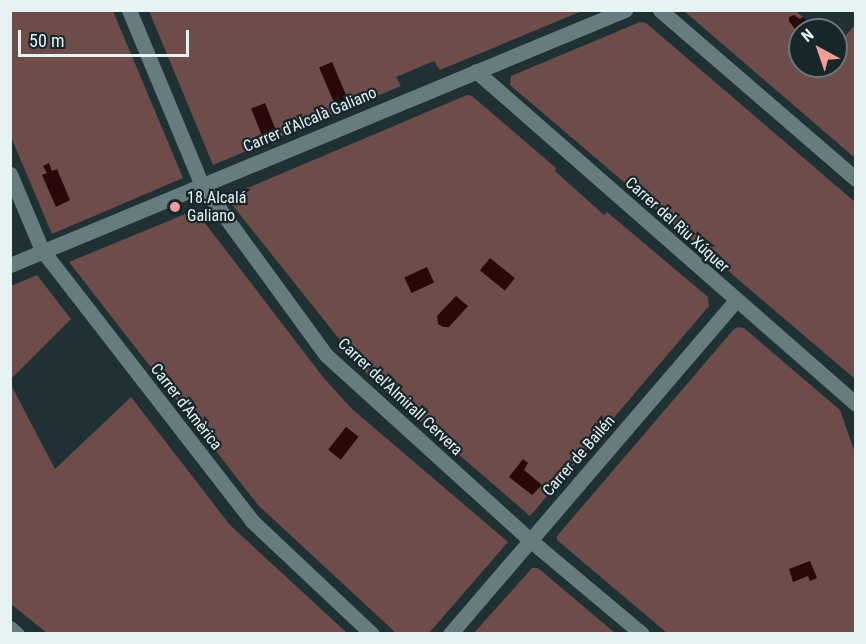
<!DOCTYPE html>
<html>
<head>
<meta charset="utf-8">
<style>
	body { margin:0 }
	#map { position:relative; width:866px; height:644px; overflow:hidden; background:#1f3133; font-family:"Roboto Condensed",sans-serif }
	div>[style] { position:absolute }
	.green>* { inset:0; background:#6e4c4a }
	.water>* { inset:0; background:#280809; transform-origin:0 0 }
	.minor>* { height:15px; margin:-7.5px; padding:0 7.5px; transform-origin:7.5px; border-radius:7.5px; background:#677c7e }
	.dots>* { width:16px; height:16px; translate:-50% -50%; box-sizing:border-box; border:3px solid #152729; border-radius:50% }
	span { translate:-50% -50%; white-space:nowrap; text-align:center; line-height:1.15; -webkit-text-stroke:4.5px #152729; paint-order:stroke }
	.street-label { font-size:16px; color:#e7f2f3 }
	.poi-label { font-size:16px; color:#e7f2f3 }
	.left { translate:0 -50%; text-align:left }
	.frame { position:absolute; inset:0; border:12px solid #e7f2f3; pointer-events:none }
	.north { position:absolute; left:788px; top:18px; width:60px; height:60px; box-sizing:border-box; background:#152729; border:2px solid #69787a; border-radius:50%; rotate:320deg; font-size:16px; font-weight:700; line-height:24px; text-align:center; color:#e7f2f3 }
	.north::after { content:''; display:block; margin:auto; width:21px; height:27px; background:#f59b98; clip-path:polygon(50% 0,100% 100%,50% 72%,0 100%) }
	.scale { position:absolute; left:18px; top:30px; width:171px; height:27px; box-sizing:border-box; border:3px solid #e7f2f3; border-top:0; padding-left:8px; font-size:18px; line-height:21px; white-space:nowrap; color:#e7f2f3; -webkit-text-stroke:4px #152729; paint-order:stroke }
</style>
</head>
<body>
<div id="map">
	<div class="green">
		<i style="clip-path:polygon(10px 11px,113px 11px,183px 178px,52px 234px,11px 137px)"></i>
		<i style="clip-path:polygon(149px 11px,582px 11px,440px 70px,434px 61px,396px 77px,401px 86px,213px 165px)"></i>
		<i style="clip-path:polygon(684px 11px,796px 11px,818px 30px,800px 30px,800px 66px,836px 66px,836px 46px,855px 25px,855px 158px)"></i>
		<i style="clip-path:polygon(640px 22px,646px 23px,855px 202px,855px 379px,510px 85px,511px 76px)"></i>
		<i style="clip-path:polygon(467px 95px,472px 96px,556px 168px,555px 171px,604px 215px,607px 212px,708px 297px,709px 306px,530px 516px,371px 379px,226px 197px)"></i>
		<i style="clip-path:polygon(195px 210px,323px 377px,352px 409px,508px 542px,429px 633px,396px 633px,258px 505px,69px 262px)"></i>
		<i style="clip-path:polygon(37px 275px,71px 319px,11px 379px,11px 286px)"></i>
		<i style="clip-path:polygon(738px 327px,744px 328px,840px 410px,855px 453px,855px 633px,667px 633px,557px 540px,557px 536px,734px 329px)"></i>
		<i style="clip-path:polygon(10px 383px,55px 469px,131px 397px,230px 525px,347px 633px,47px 633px,11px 604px)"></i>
		<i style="clip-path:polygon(532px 568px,538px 568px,615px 633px,474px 633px)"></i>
	</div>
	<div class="water">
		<i style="clip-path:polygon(794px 15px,800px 19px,803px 17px,818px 30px,800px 30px,800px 36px,789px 21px,789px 17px)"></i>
		<i style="left:332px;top:62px;width:40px;height:14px;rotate:67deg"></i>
		<i style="left:265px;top:103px;width:29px;height:15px;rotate:68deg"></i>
		<i style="clip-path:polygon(49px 163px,52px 171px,57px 169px,70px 200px,56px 207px,42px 175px,47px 173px,43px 166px)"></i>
		<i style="left:490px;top:258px;width:32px;height:16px;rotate:39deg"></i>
		<i style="left:427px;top:267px;width:17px;height:25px;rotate:65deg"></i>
		<i style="clip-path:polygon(456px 296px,468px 306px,449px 327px,443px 327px,438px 324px,437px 316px)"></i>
		<i style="left:346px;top:427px;width:16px;height:29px;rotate:38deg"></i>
		<i style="clip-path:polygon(523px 459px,528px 463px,524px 470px,542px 485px,532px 495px,509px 477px)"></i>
		<i style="clip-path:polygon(810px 561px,817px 578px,810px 581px,808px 576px,793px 582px,789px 569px)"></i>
	</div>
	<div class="minor">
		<i style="left:129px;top:10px;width:190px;rotate:67.4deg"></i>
		<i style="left:202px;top:185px;width:210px;rotate:53.9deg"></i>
		<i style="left:326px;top:355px;width:275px;rotate:42.2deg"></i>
		<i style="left:530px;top:540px;width:146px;rotate:40deg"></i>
		<i style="left:660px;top:10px;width:259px;rotate:40.8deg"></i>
		<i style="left:476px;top:71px;width:505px;rotate:41.23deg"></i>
		<i style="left:10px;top:174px;width:82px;rotate:67.2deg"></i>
		<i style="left:42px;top:250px;width:343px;rotate:52.2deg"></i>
		<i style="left:252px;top:521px;width:165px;rotate:43.3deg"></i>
		<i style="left:10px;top:265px;width:666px;rotate:-22.52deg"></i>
		<i style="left:10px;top:628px;width:9px;rotate:41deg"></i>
		<i style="left:450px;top:634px;width:438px;rotate:-49.4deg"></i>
	</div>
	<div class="dots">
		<i style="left:175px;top:207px;background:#f59b98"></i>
	</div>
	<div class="street-label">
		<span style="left:310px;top:120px;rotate:-23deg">Carrer d'Alcalà Galiano</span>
		<span style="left:677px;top:225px;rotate:42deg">Carrer del Riu Xúquer</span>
		<span style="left:400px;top:397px;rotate:43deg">Carrer del'Almirall Cervera</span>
		<span style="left:186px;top:407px;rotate:52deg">Carrer d'Amèrica</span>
		<span style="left:579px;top:456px;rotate:-49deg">Carrer de Bailén</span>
	</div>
	<div class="poi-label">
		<span class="left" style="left:187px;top:207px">18.Alcalá<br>Galiano</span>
	</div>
	<div class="frame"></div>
	<div class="north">N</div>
	<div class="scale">50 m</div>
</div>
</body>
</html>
